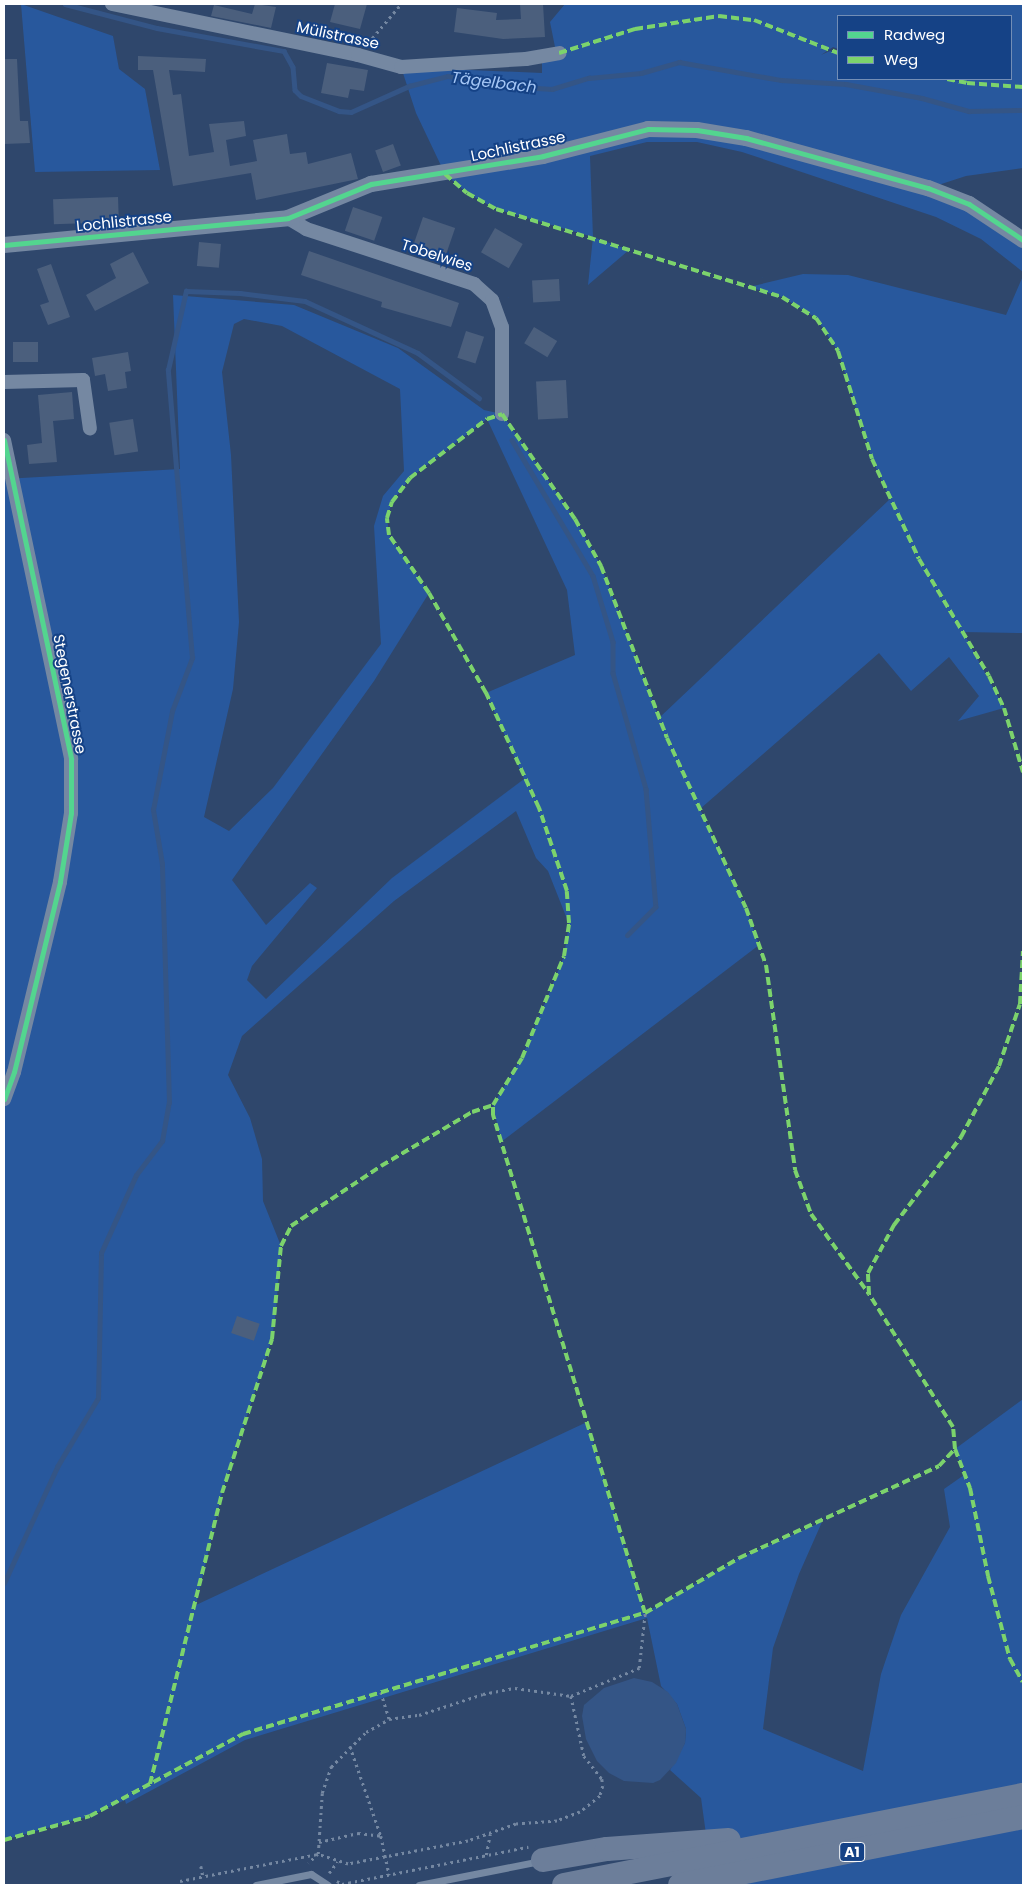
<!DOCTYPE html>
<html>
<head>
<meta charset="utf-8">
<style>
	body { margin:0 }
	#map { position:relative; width:1027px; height:1889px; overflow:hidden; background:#2f476c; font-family:Poppins,sans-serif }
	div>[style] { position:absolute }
	.green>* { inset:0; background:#28589d }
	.water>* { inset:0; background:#345586 }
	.stream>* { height:4.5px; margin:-2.25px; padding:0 2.25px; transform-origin:2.25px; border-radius:2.25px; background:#345586 }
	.building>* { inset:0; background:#4b5f7d; transform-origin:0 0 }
	.path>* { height:2.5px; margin-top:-1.25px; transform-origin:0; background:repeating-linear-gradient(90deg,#7588a2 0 2.5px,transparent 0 6.5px) }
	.service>* { height:7px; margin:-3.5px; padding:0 3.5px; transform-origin:3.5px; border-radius:3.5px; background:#7588a2 }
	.minor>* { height:14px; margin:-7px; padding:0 7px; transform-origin:7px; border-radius:7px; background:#7588a2 }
	.tertiary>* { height:16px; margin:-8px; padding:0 8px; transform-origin:8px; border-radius:8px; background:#7588a2 }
	.motorway>* { height:24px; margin:-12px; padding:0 12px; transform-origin:12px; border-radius:12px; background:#6c7e9a }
	.quiet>* { height:4px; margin-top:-2px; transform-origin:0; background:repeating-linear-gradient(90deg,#7cd36c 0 8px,transparent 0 12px) }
	.cycleway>* { height:5px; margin:-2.5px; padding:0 2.5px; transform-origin:2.5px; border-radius:2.5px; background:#53d58f }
	span { translate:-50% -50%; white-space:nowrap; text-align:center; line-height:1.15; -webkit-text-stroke:4px #154286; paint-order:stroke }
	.shield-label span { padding:1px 4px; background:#154286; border:1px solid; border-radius:4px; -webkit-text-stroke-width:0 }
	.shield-label { font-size:14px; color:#fff; font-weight:700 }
	.street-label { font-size:15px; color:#fff }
	.water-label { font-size:16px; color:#a5c7f6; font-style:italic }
	.frame { position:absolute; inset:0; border:5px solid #fff; pointer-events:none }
	.legend { position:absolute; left:837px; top:15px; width:175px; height:65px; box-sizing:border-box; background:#154286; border:1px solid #738eb6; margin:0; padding:6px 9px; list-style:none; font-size:15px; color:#fff }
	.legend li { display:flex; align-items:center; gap:10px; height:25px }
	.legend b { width:25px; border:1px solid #738eb6 }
</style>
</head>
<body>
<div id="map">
	<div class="green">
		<i style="clip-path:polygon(21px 4px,113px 36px,119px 69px,145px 89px,160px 170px,35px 172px)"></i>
		<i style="clip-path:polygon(evenodd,565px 4px,1023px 4px,1023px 168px,966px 176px,929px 188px,1023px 240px,1023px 272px,981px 239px,936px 217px,742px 152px,697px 142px,647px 142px,590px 156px,593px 237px,629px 250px,588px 285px,593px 237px,496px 209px,467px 193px,445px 174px,416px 113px,401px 67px,542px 73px,542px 62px,555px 47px,550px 22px,565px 4px,838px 16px,1011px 16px,1011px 79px,954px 79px,981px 84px,947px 79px,838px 79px,838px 53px,830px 51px,821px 55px,833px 47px,838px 49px,838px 16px)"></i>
		<i style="clip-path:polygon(evenodd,803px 274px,848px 275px,1006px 315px,1023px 276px,1023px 633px,963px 632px,1004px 708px,958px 721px,979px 696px,949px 657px,911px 691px,879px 653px,700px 809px,746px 908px,759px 945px,501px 1142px,493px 1105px,522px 1057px,548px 996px,564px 956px,569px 924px,548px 871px,536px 858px,516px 811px,394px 901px,242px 1036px,228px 1075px,250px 1118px,262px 1159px,263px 1201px,281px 1246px,276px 1311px,272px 1339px,222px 1493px,196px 1605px,587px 1422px,645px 1613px,739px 1558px,822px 1522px,799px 1574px,773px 1648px,763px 1729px,863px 1771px,881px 1674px,901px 1615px,950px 1527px,944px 1489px,964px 1475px,955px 1449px,1023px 1399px,1023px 1885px,713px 1885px,701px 1798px,670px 1770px,685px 1743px,686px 1729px,677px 1704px,661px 1686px,647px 1618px,245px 1740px,126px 1804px,125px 1800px,90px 1816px,4px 1840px,4px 479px,180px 469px,173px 295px,294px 305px,398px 348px,484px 410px,502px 414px,575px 519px,601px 566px,659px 718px,890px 499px,872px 459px,838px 351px,816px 318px,782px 297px,749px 287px,803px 274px,244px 319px,282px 326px,400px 389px,404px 471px,383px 496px,374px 526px,381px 644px,273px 788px,229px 831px,204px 817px,233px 689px,239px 622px,231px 455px,222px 372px,234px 324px,244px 319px,803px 274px,487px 419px,567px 590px,575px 655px,486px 693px,524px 779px,392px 878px,266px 999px,247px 980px,252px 966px,317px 888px,310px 883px,266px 925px,232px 880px,374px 681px,429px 593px,389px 535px,387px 518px,392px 502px,410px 478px,487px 419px)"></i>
	</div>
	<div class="water">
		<i style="clip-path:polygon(634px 1678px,652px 1682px,668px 1692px,677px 1704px,686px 1729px,685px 1743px,676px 1763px,660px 1780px,653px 1783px,624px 1781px,609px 1773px,597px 1761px,586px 1739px,582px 1716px,584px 1705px,604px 1688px)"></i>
	</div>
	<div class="stream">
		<i style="left:65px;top:4px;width:95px;rotate:14.6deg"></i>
		<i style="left:157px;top:28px;width:129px;rotate:10.3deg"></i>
		<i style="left:284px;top:51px;width:18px;rotate:61deg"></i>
		<i style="left:293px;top:67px;width:23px;rotate:85deg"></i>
		<i style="left:295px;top:90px;width:8px;rotate:45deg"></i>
		<i style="left:301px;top:96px;width:41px;rotate:21.5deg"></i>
		<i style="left:339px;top:111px;width:12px;rotate:5deg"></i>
		<i style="left:351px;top:112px;width:64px;rotate:-24.1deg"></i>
		<i style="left:409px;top:86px;width:40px;rotate:-14.4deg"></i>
		<i style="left:448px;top:76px;width:60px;rotate:9.6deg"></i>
		<i style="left:507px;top:86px;width:45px;rotate:3.8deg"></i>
		<i style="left:552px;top:89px;width:39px;rotate:-17deg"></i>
		<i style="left:589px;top:78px;width:52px;rotate:-5.5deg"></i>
		<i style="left:641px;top:73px;width:40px;rotate:-16deg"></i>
		<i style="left:679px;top:62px;width:104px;rotate:10deg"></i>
		<i style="left:781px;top:80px;width:65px;rotate:3.5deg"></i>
		<i style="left:846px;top:84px;width:77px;rotate:10.4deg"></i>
		<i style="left:922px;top:98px;width:49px;rotate:15.5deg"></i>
		<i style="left:969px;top:111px;width:54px;rotate:-1.1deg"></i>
		<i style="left:512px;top:440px;width:158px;rotate:59.2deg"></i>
		<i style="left:593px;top:576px;width:69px;rotate:73.1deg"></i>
		<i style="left:613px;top:642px;width:31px;rotate:90deg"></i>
		<i style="left:613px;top:673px;width:121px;rotate:74.1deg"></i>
		<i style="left:646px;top:789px;width:118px;rotate:85.2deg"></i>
		<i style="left:656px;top:907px;width:40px;rotate:135deg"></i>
		<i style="left:4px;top:1583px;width:128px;rotate:-65.4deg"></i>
		<i style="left:57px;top:1467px;width:80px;rotate:-59.3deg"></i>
		<i style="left:98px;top:1398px;width:145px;rotate:-88.8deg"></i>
		<i style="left:101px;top:1253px;width:85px;rotate:-65.8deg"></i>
		<i style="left:136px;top:1175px;width:43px;rotate:-52.6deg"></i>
		<i style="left:162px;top:1141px;width:39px;rotate:-80deg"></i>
		<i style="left:169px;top:1103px;width:239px;rotate:-91.7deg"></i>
		<i style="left:162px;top:864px;width:55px;rotate:-99.5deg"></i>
		<i style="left:153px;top:810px;width:101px;rotate:-79.1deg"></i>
		<i style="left:172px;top:711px;width:57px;rotate:-69.3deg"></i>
		<i style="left:192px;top:658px;width:289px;rotate:-94.8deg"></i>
		<i style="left:168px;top:370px;width:81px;rotate:-77.2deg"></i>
		<i style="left:186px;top:291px;width:54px;rotate:2.1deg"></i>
		<i style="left:240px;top:293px;width:65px;rotate:7deg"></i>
		<i style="left:305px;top:301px;width:124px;rotate:24.7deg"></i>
		<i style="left:418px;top:353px;width:76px;rotate:36.4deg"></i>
	</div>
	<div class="building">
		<i style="clip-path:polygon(255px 4px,276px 7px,271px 28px,211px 16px,214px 5px,252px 14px)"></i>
		<i style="clip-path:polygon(335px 4px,367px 4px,360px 29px,330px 22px)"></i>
		<i style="clip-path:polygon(520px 4px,543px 4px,545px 37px,503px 39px,454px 32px,457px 8px,497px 13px,496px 20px,521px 19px)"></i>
		<i style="clip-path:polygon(138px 56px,206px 59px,205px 72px,169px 70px,173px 95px,181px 94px,189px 156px,214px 152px,209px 124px,244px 121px,246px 136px,226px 140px,230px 166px,257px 161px,253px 140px,287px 134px,290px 154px,306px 152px,308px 164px,351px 153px,358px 179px,256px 200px,251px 173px,173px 186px,153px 70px,138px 70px)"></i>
		<i style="clip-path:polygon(4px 59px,17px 59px,20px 121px,28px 121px,30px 143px,4px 144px)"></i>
		<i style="clip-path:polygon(327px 63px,368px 70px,364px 91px,350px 89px,348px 98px,321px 93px)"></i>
		<i style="left:393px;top:144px;width:23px;height:19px;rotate:70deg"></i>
		<i style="left:118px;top:197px;width:25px;height:65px;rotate:88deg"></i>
		<i style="left:353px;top:207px;width:31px;height:25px;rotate:19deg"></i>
		<i style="left:423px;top:217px;width:34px;height:32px;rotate:19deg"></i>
		<i style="left:495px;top:228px;width:32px;height:28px;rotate:30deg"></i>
		<i style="left:199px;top:242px;width:22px;height:24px;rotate:5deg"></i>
		<i style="clip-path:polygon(309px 251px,459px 303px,451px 327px,381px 307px,382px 302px,301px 275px)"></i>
		<i style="clip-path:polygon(133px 252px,149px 283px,95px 311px,86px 295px,116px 278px,110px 264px)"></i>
		<i style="clip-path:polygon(51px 264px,70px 317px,48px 325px,40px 305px,49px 302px,37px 269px)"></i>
		<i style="left:559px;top:279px;width:22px;height:27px;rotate:87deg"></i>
		<i style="left:534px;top:327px;width:27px;height:19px;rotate:31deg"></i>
		<i style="left:466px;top:331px;width:19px;height:28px;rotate:18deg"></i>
		<i style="left:38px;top:342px;width:20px;height:25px;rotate:90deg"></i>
		<i style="clip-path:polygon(128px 352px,131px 371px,125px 372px,127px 388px,108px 391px,105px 374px,95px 376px,92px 358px)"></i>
		<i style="left:566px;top:380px;width:38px;height:30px;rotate:87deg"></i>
		<i style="clip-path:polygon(72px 392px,74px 419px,53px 421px,57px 462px,29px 464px,27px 445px,42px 443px,38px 395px)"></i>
		<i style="left:133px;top:419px;width:33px;height:24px;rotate:81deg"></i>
		<i style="left:237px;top:1316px;width:24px;height:18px;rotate:19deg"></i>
	</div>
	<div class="path">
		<i style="left:368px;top:43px;width:51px;rotate:-49.8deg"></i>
		<i style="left:381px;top:1692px;width:28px;rotate:73deg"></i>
		<i style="left:571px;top:1696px;width:74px;rotate:-22.4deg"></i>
		<i style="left:639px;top:1668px;width:55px;rotate:-83.8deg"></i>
		<i style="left:350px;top:1746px;width:95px;rotate:71deg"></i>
		<i style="left:319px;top:1842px;width:40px;rotate:-13deg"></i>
		<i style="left:358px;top:1833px;width:23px;rotate:7deg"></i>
		<i style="left:381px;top:1836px;width:40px;rotate:78deg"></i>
		<i style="left:486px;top:1855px;width:21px;rotate:-79deg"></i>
		<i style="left:201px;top:1866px;width:10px;rotate:79deg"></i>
		<i style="left:329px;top:1873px;width:14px;rotate:-54deg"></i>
		<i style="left:180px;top:1881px;width:141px;rotate:-11.1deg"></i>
		<i style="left:318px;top:1854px;width:61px;rotate:-86.2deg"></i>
		<i style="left:322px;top:1793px;width:28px;rotate:-71deg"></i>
		<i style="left:331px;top:1767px;width:49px;rotate:-45deg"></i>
		<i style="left:366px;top:1732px;width:26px;rotate:-29deg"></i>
		<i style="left:389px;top:1719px;width:30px;rotate:-8deg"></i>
		<i style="left:419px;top:1715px;width:67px;rotate:-18.2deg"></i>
		<i style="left:483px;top:1694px;width:33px;rotate:-11deg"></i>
		<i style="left:515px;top:1688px;width:57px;rotate:8.1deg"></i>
		<i style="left:571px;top:1696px;width:61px;rotate:77.8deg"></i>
		<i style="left:584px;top:1756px;width:29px;rotate:52deg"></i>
		<i style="left:602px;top:1779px;width:7px;rotate:82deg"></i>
		<i style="left:603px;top:1786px;width:10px;rotate:107deg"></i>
		<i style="left:600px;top:1796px;width:26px;rotate:141deg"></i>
		<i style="left:580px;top:1812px;width:25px;rotate:159deg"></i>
		<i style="left:557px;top:1821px;width:41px;rotate:175.8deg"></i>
		<i style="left:516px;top:1824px;width:51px;rotate:160.5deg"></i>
		<i style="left:468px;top:1841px;width:122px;rotate:169.1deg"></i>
		<i style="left:348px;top:1864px;width:32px;rotate:-162deg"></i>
		<i style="left:318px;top:1854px;width:13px;rotate:135deg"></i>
		<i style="left:337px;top:1881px;width:6px;rotate:31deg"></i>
		<i style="left:342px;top:1884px;width:190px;rotate:-11.3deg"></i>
	</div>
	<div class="service">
		<i style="left:256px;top:1885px;width:56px;rotate:-11.3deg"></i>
		<i style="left:311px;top:1874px;width:20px;rotate:33deg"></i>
		<i style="left:419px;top:1885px;width:123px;rotate:-11.2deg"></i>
	</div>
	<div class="minor">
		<i style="left:112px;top:4px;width:251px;rotate:11.7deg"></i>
		<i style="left:358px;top:55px;width:45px;rotate:15.6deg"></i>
		<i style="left:401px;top:67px;width:125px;rotate:-3.7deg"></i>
		<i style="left:526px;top:59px;width:34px;rotate:-10deg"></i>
		<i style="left:288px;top:218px;width:21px;rotate:31deg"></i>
		<i style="left:306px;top:229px;width:177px;rotate:18.1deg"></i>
		<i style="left:474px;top:284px;width:24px;rotate:42deg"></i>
		<i style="left:492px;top:300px;width:29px;rotate:70deg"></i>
		<i style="left:502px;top:327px;width:87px;rotate:90deg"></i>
		<i style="left:4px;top:382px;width:79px;rotate:-1.5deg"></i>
		<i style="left:83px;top:380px;width:49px;rotate:81.9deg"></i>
		<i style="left:4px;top:440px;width:326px;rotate:78.1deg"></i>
		<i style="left:71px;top:759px;width:54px;rotate:90deg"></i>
		<i style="left:71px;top:813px;width:70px;rotate:99.1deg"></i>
		<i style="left:60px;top:882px;width:195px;rotate:103.6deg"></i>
		<i style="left:14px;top:1072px;width:29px;rotate:110deg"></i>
	</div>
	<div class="tertiary">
		<i style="left:4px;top:245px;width:285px;rotate:-5.4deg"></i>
		<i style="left:288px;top:218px;width:90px;rotate:-22.3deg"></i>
		<i style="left:371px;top:184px;width:174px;rotate:-9.2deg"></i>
		<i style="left:543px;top:156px;width:108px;rotate:-14.4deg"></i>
		<i style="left:648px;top:129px;width:49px;rotate:1.2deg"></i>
		<i style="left:697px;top:130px;width:50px;rotate:9.3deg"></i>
		<i style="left:746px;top:138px;width:189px;rotate:15.4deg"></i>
		<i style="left:928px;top:188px;width:44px;rotate:21.3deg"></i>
		<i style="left:969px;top:204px;width:65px;rotate:33.7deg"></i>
	</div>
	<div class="motorway">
		<i style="left:543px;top:1860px;width:65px;rotate:-9.8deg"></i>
		<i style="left:607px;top:1849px;width:122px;rotate:-4.2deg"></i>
		<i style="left:564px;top:1885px;width:468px;rotate:-11.1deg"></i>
		<i style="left:680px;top:1885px;width:350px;rotate:-11.2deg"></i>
	</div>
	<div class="quiet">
		<i style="left:559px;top:53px;width:80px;rotate:-17.5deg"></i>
		<i style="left:635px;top:29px;width:85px;rotate:-8.8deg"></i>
		<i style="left:719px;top:16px;width:35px;rotate:7deg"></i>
		<i style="left:754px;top:20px;width:90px;rotate:21.4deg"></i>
		<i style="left:947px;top:79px;width:20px;rotate:11deg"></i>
		<i style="left:967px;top:83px;width:56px;rotate:4.1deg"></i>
		<i style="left:445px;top:174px;width:29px;rotate:41deg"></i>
		<i style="left:467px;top:193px;width:33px;rotate:29deg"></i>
		<i style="left:496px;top:209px;width:299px;rotate:17.1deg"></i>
		<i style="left:782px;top:297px;width:40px;rotate:32deg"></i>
		<i style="left:816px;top:318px;width:40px;rotate:56deg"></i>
		<i style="left:838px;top:351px;width:113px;rotate:72.5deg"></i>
		<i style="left:872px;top:459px;width:110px;rotate:64.8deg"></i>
		<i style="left:919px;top:559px;width:136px;rotate:59.1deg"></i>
		<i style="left:989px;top:676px;width:35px;rotate:65deg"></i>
		<i style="left:1004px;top:708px;width:67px;rotate:73.5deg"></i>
		<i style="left:955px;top:1449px;width:42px;rotate:69deg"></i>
		<i style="left:970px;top:1488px;width:90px;rotate:78.4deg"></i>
		<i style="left:988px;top:1576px;width:86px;rotate:75.2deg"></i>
		<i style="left:1010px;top:1659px;width:26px;rotate:61deg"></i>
		<i style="left:645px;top:1613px;width:521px;rotate:-106.97deg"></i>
		<i style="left:493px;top:1115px;width:10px;rotate:-90deg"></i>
		<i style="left:493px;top:1105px;width:55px;rotate:-58.3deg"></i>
		<i style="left:522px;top:1058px;width:110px;rotate:-67.6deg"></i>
		<i style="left:564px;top:956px;width:33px;rotate:-81deg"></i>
		<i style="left:569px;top:923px;width:32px;rotate:-94deg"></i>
		<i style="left:567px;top:891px;width:88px;rotate:-108.6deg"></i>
		<i style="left:539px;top:808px;width:127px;rotate:-114.7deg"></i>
		<i style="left:486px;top:693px;width:115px;rotate:-119.7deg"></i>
		<i style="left:429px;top:593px;width:70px;rotate:-124.6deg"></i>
		<i style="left:389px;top:535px;width:17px;rotate:-97deg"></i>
		<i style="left:387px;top:518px;width:17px;rotate:-73deg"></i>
		<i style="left:392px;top:502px;width:30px;rotate:-53deg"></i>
		<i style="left:410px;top:478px;width:97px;rotate:-37.5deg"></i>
		<i style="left:487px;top:419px;width:16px;rotate:-18deg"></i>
		<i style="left:502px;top:414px;width:128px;rotate:55.2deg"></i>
		<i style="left:575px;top:519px;width:54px;rotate:61deg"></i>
		<i style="left:601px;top:566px;width:184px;rotate:69deg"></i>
		<i style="left:667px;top:738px;width:187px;rotate:65.1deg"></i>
		<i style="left:746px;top:908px;width:60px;rotate:70.7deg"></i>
		<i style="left:766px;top:965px;width:207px;rotate:81.9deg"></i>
		<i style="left:795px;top:1170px;width:47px;rotate:70deg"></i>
		<i style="left:811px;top:1214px;width:99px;rotate:54.1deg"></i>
		<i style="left:150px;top:1784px;width:300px;rotate:-76.1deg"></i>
		<i style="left:222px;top:1493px;width:162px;rotate:-72deg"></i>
		<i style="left:272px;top:1339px;width:93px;rotate:-84.5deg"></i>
		<i style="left:281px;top:1246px;width:22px;rotate:-63deg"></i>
		<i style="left:291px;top:1226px;width:108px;rotate:-33.7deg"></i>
		<i style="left:381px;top:1166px;width:106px;rotate:-30.7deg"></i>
		<i style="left:472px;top:1112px;width:22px;rotate:-18deg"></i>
		<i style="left:4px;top:1840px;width:89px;rotate:-15.6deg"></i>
		<i style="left:90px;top:1816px;width:174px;rotate:-28.2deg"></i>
		<i style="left:243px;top:1734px;width:420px;rotate:-16.8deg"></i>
		<i style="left:645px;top:1613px;width:109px;rotate:-30.3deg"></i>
		<i style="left:739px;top:1558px;width:220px;rotate:-24.7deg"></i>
		<i style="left:939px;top:1466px;width:23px;rotate:-47deg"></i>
		<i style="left:955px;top:1449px;width:22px;rotate:-95deg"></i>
		<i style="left:953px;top:1427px;width:157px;rotate:-122.3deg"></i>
		<i style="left:869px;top:1294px;width:21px;rotate:-93deg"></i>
		<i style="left:868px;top:1273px;width:55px;rotate:-61.6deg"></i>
		<i style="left:894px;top:1225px;width:111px;rotate:-52.7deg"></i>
		<i style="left:961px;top:1137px;width:81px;rotate:-61.8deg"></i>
		<i style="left:999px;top:1066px;width:65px;rotate:-71.3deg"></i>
		<i style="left:1020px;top:1004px;width:53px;rotate:-86.8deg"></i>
	</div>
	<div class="cycleway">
		<i style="left:4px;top:245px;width:285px;rotate:-5.4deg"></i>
		<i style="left:288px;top:218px;width:90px;rotate:-22.3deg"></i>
		<i style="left:371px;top:184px;width:174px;rotate:-9.2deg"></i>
		<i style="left:543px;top:156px;width:108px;rotate:-14.4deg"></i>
		<i style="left:648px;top:129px;width:49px;rotate:1.2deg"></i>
		<i style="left:697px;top:130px;width:50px;rotate:9.3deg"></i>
		<i style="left:746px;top:138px;width:189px;rotate:15.4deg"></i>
		<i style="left:928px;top:188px;width:44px;rotate:21.3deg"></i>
		<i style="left:969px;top:204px;width:65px;rotate:33.7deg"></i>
		<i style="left:4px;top:440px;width:326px;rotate:78.1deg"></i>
		<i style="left:71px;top:759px;width:54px;rotate:90deg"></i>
		<i style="left:71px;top:813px;width:70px;rotate:99.1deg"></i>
		<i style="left:60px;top:882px;width:195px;rotate:103.6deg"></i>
		<i style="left:14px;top:1072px;width:29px;rotate:110deg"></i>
	</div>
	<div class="shield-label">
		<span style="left:852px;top:1852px">A1</span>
	</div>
	<div class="street-label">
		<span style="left:338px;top:35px;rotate:12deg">Mülistrasse</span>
		<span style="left:518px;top:146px;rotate:-12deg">Lochlistrasse</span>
		<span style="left:124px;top:221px;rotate:-6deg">Lochlistrasse</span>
		<span style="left:437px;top:255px;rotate:18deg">Tobelwies</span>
		<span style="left:70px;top:694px;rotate:79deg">Stegenerstrasse</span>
	</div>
	<div class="water-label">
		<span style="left:494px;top:83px;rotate:7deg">Tägelbach</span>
	</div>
	<div class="frame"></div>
	<ul class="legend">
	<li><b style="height:6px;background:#53d58f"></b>Radweg</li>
	<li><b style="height:6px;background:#7cd36c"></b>Weg</li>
	</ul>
</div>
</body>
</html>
